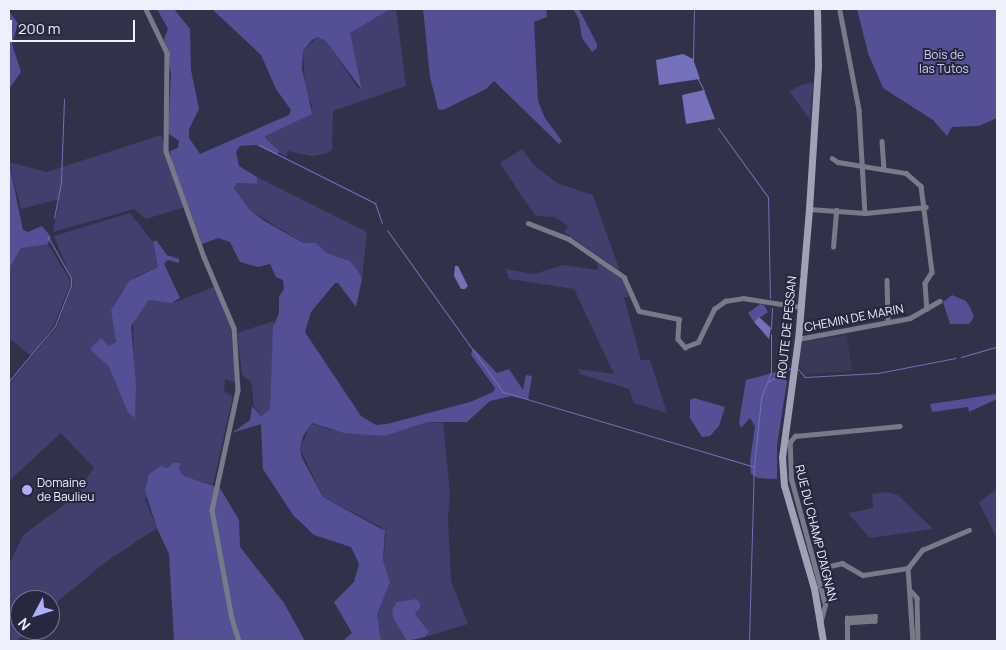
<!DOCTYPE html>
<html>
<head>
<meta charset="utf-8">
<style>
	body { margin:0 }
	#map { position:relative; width:1006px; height:650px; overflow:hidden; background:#31314a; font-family:Manrope,sans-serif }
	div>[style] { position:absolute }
	.built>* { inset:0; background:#393958 }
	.green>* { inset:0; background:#403f6d }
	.forest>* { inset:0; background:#535095 }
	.water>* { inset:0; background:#7271b9 }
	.stream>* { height:1px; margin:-0.5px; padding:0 0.5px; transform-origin:0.5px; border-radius:0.5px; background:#7271b9 }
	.street>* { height:4.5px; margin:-2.25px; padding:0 2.25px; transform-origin:2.25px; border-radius:2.25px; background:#797a87 }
	.secondary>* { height:7px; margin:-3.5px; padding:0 3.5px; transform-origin:3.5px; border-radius:3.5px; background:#a0a1b5 }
	.dots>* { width:14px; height:14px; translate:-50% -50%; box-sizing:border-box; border:2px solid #27273f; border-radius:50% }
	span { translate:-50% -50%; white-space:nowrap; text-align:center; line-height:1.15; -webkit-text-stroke:4px #27273f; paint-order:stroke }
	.park-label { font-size:12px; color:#caccf4 }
	.street-label { font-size:12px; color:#eff0fd }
	.poi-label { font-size:12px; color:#eff0fd }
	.left { translate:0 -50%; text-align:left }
	.frame { position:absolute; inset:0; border:10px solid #eff0fd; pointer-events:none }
	.north { position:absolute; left:10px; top:590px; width:50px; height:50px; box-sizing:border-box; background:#27273f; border:1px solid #77778b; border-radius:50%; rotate:230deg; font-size:14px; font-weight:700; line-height:20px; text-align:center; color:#eff0fd }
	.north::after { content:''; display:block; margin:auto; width:18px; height:22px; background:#aeaefb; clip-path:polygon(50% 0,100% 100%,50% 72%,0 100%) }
	.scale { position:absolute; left:10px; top:20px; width:125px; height:22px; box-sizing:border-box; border:2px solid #eff0fd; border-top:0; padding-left:6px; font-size:15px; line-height:18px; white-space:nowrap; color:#eff0fd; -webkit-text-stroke:4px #27273f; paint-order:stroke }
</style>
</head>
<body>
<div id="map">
	<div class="built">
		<i style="clip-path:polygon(847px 335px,852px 371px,804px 374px,799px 363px,801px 342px)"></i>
	</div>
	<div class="green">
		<i style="clip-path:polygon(390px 9px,396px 9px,406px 86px,333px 111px,332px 150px,325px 154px,312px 156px,288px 151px,286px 156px,279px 153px,264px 138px,265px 136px,313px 108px,305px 89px,303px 51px,317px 37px,325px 39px,357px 87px,362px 89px,349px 33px)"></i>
		<i style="clip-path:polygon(813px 83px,810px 120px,789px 91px,804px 84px)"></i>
		<i style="clip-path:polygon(161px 135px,185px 207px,146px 219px,134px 209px,53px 232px,59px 199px,21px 209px,9px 162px,47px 172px)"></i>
		<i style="clip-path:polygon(522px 149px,534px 165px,557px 183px,593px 195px,620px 271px,564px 232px,568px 226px,555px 217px,536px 216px,529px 207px,500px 163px)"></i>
		<i style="clip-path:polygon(257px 177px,367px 232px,362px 279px,350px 261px,327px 253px,316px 243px,303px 243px,249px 209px,234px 188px,237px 183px,257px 184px)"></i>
		<i style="clip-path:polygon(130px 213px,153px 242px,158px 267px,137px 276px,121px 293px,111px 310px,116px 338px,113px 346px,90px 349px,109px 367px,128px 413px,135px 418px,133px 322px,149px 300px,176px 302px,216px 286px,230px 319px,235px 373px,235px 383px,225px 379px,224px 392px,233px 396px,213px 485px,184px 476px,179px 469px,179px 464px,167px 468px,145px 499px,157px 528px,103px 564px,50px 608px,50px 600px,20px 600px,20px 630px,28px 630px,17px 641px,9px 641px,9px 565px,23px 535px,72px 499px,94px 468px,61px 433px,9px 481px,9px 384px,57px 327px,73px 283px,54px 236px)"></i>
		<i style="clip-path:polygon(34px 244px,48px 244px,71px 282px,54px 325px,31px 356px,9px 338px,9px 269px,21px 248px)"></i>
		<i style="clip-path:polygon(597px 260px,624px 281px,629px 297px,624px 297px,641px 360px,650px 360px,667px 413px,634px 403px,629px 389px,580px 374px,578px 369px,614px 374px,574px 289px,509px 279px,505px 269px,534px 274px,563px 265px,598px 270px)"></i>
		<i style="clip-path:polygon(274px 321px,270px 409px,261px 416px,254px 406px,251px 382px,242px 375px,237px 333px)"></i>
		<i style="clip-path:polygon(428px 422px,443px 423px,450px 492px,448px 518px,451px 581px,468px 624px,425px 637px,429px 632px,415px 614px,392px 610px,393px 618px,407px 641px,381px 641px,377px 614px,389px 580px,383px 560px,386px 534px,381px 527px,323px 497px,300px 449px,311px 423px,331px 430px,385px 436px)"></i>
		<i style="clip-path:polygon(997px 489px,997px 539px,979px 502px)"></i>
		<i style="clip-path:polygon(886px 492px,898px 495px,933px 529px,870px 538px,848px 513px,873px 508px,872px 494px)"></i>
	</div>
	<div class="forest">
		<i style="clip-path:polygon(157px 9px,174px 9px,190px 29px,191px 70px,199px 109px,189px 129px,189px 138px,200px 154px,289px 115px,291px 110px,276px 89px,261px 55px,212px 9px,390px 9px,350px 33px,362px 90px,325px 40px,317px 37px,312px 40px,303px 51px,302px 69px,312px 114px,265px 136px,265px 138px,279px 151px,277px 155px,256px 145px,240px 146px,236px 152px,239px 166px,257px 177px,257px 184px,237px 183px,234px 188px,249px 209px,263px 220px,303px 243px,316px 243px,327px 253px,350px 261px,357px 270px,362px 279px,356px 307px,338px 283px,335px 283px,311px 312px,305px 332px,361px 416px,376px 425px,387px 424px,470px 402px,493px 392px,495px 388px,471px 355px,473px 348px,497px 373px,509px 369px,523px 390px,526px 375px,532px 376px,528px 400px,512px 396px,490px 401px,467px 422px,428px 422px,385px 436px,344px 433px,312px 423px,303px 436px,300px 449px,302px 458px,323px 497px,385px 531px,383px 560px,390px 582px,377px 614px,381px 641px,343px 641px,352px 633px,334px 602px,354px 582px,359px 564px,351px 547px,314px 535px,293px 515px,263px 469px,261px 424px,232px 433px,250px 420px,252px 406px,261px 416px,270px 409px,273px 327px,279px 313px,279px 297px,284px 289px,283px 280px,276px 277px,270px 264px,258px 267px,240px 262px,230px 242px,218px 238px,202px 244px,171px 159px,170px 151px,178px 148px,179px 141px,168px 133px,171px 73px,164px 39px,168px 29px)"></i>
		<i style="clip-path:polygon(423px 9px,546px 9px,547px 17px,534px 22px,538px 101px,545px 118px,562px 141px,559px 144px,494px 81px,486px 89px,443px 110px,438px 109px,430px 77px)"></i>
		<i style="clip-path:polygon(573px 9px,579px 9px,597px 44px,597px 48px,592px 52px,582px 38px,579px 19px)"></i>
		<i style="clip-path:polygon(857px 9px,997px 9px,997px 118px,979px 126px,952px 127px,947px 136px,933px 120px,883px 88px,868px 53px)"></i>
		<i style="clip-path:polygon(9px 11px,18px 24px,12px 44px,21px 72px,9px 89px)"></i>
		<i style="clip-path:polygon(9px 163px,23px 230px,28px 232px,42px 226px,51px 237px,48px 244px,21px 248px,9px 269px)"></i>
		<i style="clip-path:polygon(156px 240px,167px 255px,179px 259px,179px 263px,168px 260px,164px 264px,180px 298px,171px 303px,149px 300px,131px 326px,136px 386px,135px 418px,128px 413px,109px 367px,90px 349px,101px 338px,109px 346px,116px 342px,111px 310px,129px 281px,158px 267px,153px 242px)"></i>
		<i style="clip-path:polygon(952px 295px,966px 301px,970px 307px,974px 317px,969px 324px,950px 324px,943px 302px)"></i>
		<i style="clip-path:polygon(760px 304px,764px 305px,768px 312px,754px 322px,748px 313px)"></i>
		<i style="clip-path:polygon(776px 372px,787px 381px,777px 446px,777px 479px,758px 478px,751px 474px,750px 461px,755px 426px,750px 418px,741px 428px,739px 422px,746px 380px)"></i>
		<i style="clip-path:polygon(997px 394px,997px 399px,969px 412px,968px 407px,932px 412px,930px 404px)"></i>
		<i style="clip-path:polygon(694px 398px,725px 407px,719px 426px,710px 436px,702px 437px,690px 418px,690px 400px)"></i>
		<i style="clip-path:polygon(174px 463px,180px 463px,179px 469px,184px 476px,220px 488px,239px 520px,240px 547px,284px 603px,305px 641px,174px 641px,169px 554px,157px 528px,145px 491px,149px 474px,161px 466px,167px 468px)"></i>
		<i style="clip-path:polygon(417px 599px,421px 606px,415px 614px,429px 632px,425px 637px,407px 641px,393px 618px,392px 610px,397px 602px)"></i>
	</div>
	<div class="water">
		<i style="clip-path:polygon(683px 54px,693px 59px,700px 79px,659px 85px,656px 60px)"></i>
		<i style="clip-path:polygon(704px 90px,715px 119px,686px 124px,682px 95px)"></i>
		<i style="clip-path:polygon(455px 266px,458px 266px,468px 286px,465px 289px,461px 289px,454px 276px)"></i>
		<i style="clip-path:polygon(759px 317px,771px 328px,769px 339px,754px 322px)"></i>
	</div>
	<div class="stream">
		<i style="left:693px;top:60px;width:51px;rotate:-88.9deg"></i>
		<i style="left:698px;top:79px;width:13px;rotate:63deg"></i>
		<i style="left:718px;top:128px;width:85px;rotate:54.1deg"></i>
		<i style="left:768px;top:197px;width:101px;rotate:88.9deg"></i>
		<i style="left:259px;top:145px;width:130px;rotate:26.6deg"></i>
		<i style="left:375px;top:203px;width:21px;rotate:71deg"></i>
		<i style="left:54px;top:218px;width:38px;rotate:-79deg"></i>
		<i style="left:61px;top:181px;width:82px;rotate:-87.9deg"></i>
		<i style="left:387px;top:230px;width:199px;rotate:54.4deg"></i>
		<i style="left:503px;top:392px;width:262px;rotate:16.6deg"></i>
		<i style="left:771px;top:328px;width:20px;rotate:-87deg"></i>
		<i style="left:961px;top:357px;width:37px;rotate:-16deg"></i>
		<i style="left:798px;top:369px;width:11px;rotate:49deg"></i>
		<i style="left:805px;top:377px;width:73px;rotate:-3.1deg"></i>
		<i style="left:878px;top:373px;width:79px;rotate:-10.9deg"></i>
		<i style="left:9px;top:381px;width:72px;rotate:-50.1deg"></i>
		<i style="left:55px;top:326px;width:44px;rotate:-68.7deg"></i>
		<i style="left:71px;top:285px;width:7px;rotate:-90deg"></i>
		<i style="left:71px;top:278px;width:47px;rotate:-119.3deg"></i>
		<i style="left:768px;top:382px;width:26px;rotate:-32deg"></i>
		<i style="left:749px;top:641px;width:174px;rotate:-88.4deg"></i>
		<i style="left:754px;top:467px;width:69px;rotate:-84.2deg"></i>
		<i style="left:761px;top:398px;width:28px;rotate:-69deg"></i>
		<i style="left:771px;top:372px;width:38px;rotate:-90deg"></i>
	</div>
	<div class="street">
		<i style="left:146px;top:9px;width:49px;rotate:64.5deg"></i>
		<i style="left:167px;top:53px;width:98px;rotate:90.6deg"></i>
		<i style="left:166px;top:151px;width:113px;rotate:70.3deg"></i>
		<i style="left:204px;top:257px;width:77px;rotate:67.1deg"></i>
		<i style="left:234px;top:328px;width:62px;rotate:86.3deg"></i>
		<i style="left:238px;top:390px;width:123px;rotate:102.2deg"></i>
		<i style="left:212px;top:510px;width:111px;rotate:79.6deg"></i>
		<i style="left:232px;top:619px;width:23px;rotate:72deg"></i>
		<i style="left:840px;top:11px;width:101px;rotate:79.1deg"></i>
		<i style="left:859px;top:110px;width:103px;rotate:86.7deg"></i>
		<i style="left:882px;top:141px;width:28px;rotate:86deg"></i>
		<i style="left:832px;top:158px;width:7px;rotate:34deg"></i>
		<i style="left:838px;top:162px;width:69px;rotate:9.2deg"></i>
		<i style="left:906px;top:173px;width:20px;rotate:41deg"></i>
		<i style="left:921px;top:186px;width:87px;rotate:82.7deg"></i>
		<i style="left:932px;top:272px;width:13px;rotate:122deg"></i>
		<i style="left:925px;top:283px;width:26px;rotate:86deg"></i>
		<i style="left:809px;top:209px;width:56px;rotate:4.1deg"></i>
		<i style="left:865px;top:213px;width:61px;rotate:-5.6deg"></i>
		<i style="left:528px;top:223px;width:44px;rotate:21.3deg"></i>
		<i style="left:569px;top:239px;width:67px;rotate:34.6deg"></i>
		<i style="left:624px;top:277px;width:37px;rotate:66deg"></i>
		<i style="left:639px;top:311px;width:41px;rotate:11.3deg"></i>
		<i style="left:679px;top:319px;width:20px;rotate:93deg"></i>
		<i style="left:678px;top:339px;width:11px;rotate:49deg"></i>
		<i style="left:685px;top:347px;width:14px;rotate:-21deg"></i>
		<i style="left:698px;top:342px;width:37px;rotate:-64deg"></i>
		<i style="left:714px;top:309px;width:14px;rotate:-36deg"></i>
		<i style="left:725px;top:301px;width:18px;rotate:-9deg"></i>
		<i style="left:743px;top:298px;width:59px;rotate:8.8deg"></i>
		<i style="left:833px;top:247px;width:37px;rotate:-85deg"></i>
		<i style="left:887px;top:280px;width:42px;rotate:88.6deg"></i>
		<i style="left:798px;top:339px;width:114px;rotate:-10.6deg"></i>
		<i style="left:910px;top:318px;width:34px;rotate:-30deg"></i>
		<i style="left:908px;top:568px;width:73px;rotate:86.1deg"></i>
		<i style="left:817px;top:569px;width:26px;rotate:-13deg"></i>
		<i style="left:842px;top:563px;width:24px;rotate:30deg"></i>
		<i style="left:863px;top:575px;width:46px;rotate:-8.8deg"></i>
		<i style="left:908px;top:568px;width:23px;rotate:-52deg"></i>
		<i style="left:922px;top:550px;width:51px;rotate:-23.1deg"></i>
		<i style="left:912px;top:592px;width:8px;rotate:50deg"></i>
		<i style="left:917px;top:598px;width:43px;rotate:88.7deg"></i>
		<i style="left:821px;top:620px;width:16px;rotate:-75deg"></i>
		<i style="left:825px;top:605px;width:131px;rotate:-105.1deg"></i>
		<i style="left:791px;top:479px;width:37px;rotate:-92deg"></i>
		<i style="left:790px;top:442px;width:8px;rotate:-50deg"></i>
		<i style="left:795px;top:436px;width:105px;rotate:-5.4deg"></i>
		<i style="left:847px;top:641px;width:23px;rotate:-90deg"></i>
		<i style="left:847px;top:618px;width:28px;rotate:-4deg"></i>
		<i style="left:875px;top:616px;width:5px;rotate:90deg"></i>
		<i style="left:875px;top:621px;width:28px;rotate:176deg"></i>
	</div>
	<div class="secondary">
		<i style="left:817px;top:9px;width:57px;rotate:89deg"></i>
		<i style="left:818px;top:66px;width:143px;rotate:93.6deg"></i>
		<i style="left:809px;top:209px;width:130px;rotate:94.8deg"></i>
		<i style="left:798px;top:339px;width:119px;rotate:97.7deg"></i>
		<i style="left:782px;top:457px;width:28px;rotate:86deg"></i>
		<i style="left:784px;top:485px;width:107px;rotate:73.8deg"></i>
		<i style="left:814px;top:588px;width:54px;rotate:80.4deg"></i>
	</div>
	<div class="dots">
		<i style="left:27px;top:490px;background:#aeaefb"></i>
	</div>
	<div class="park-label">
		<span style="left:944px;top:62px">Bois de<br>las Tutos</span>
	</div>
	<div class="street-label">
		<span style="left:854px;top:318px;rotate:-11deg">CHEMIN DE MARIN</span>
		<span style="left:787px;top:327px;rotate:-84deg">ROUTE DE PESSAN</span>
		<span style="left:816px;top:533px;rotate:76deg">RUE DU CHAMP D'AIGNAN</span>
	</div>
	<div class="poi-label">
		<span class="left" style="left:37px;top:490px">Domaine<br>de Baulieu</span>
	</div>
	<div class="frame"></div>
	<div class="north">N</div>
	<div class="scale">200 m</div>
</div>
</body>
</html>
